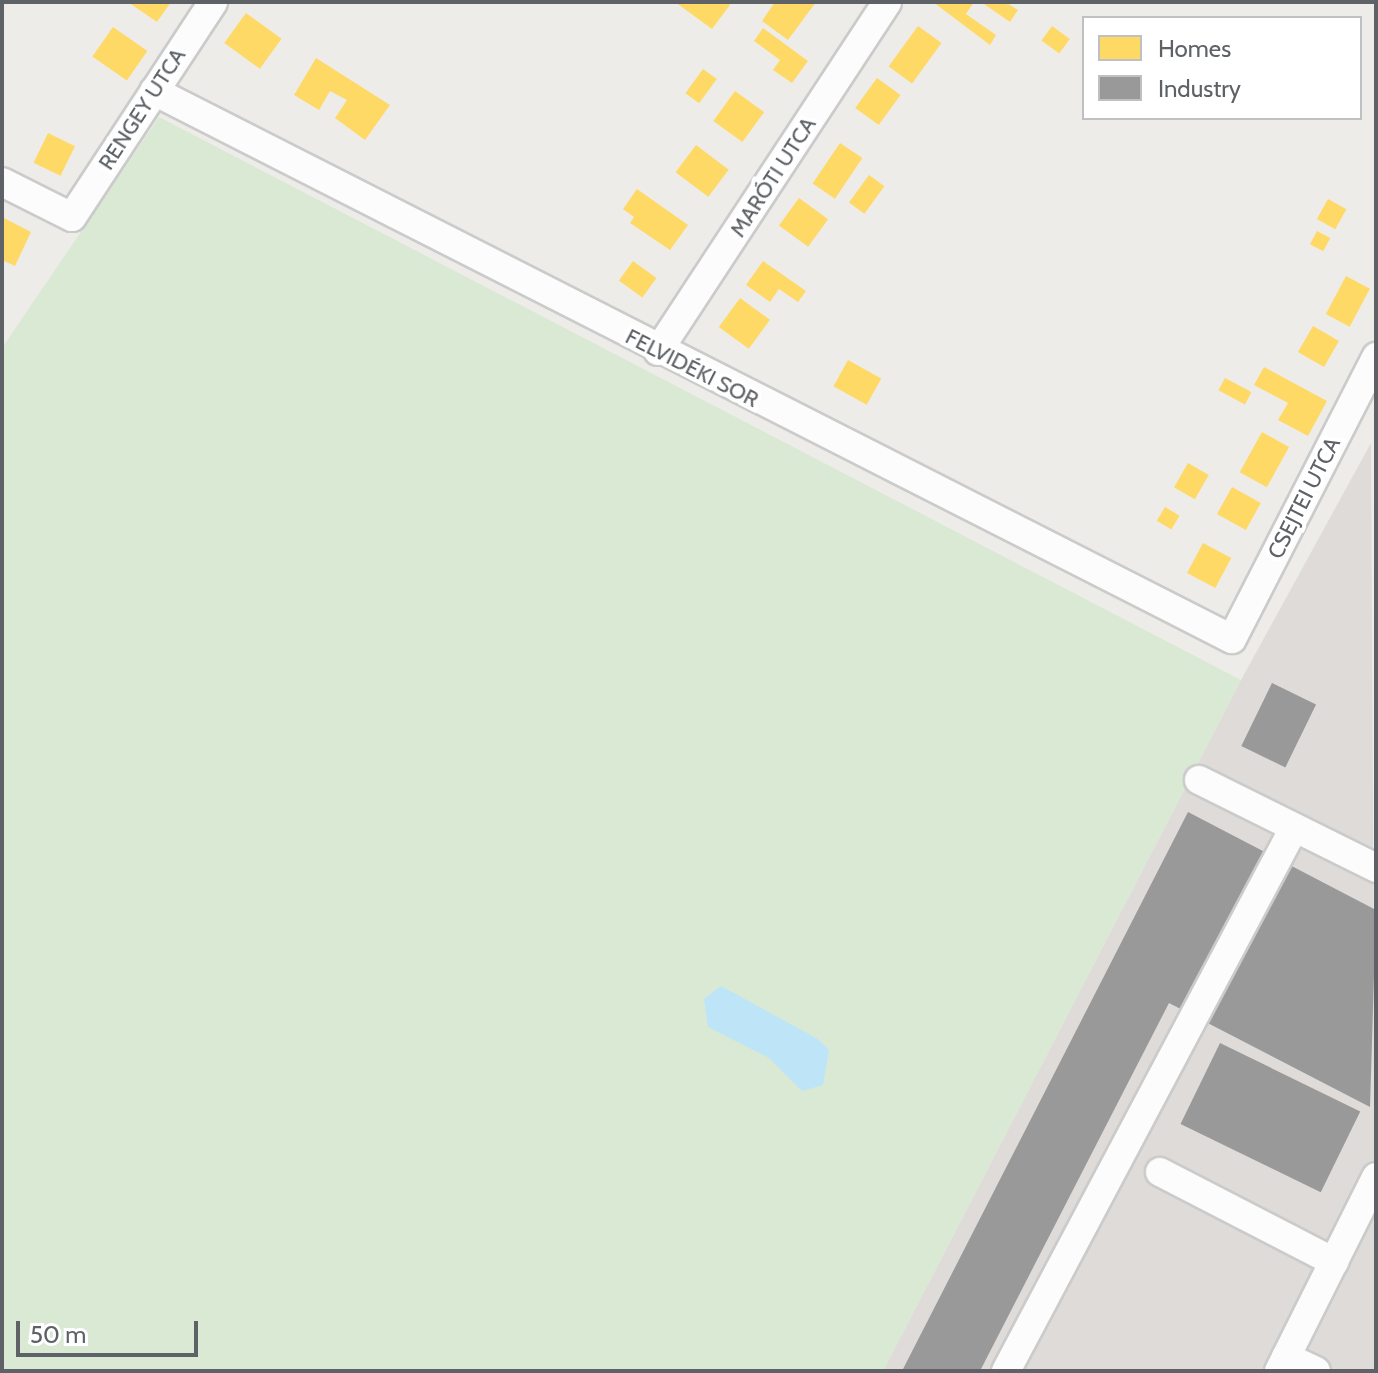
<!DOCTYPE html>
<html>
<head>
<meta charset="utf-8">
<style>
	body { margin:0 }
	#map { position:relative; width:1378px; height:1373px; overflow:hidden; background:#eeece8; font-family:Cabin,sans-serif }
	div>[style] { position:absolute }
	.industrial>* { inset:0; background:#dedbd8 }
	.green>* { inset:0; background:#d9e9d4 }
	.water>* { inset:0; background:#bde5f7 }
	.homes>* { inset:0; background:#ffd966; transform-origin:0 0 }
	.industry>* { inset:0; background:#999; transform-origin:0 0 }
	.roads { filter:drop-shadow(2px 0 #cacbca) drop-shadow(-2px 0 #cacbca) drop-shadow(0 2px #cacbca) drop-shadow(0 -2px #cacbca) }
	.minor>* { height:28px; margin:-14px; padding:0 14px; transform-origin:14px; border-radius:14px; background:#fcfcfc }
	span { translate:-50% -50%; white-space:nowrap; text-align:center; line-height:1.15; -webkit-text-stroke:8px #fff; paint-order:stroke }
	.street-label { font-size:22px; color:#5e6266 }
	.frame { position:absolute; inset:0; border:4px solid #5e6266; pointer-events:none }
	.legend { position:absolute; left:1082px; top:16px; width:280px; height:104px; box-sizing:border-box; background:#fff; border:2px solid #bfc0c2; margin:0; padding:10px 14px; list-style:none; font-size:24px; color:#5e6266 }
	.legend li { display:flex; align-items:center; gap:16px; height:40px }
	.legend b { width:40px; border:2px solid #bfc0c2 }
	.scale { position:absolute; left:16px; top:1321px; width:182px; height:36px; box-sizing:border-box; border:4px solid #5e6266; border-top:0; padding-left:10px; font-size:24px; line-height:28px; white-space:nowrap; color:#5e6266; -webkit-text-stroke:6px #fff; paint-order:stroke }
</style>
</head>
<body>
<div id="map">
	<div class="industrial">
		<i style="clip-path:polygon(1371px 443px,1376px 1371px,883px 1371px,1241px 680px)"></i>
	</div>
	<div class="green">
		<i style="clip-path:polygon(159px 117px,1241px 680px,883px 1371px,2px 1371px,2px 348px)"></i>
	</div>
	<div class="water">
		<i style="clip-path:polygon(721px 986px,818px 1039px,829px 1050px,823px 1085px,802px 1091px,769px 1058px,708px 1027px,704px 999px)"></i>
	</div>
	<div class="homes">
		<i style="clip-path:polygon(128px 2px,171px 2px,157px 22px)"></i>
		<i style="clip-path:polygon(675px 2px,726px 2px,730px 5px,712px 29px)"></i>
		<i style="clip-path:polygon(775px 2px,816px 2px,788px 40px,762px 21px)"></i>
		<i style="clip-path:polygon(933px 2px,974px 2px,966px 14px,996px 35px,990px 45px)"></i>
		<i style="clip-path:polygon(981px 2px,1005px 2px,1018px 10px,1010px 22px)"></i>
		<i style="left:246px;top:13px;width:44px;height:37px;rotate:36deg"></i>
		<i style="left:918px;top:26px;width:29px;height:50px;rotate:36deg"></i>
		<i style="left:1052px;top:26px;width:22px;height:18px;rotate:36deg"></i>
		<i style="left:113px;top:27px;width:42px;height:36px;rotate:35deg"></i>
		<i style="clip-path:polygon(763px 28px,808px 61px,792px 83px,773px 70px,780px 60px,754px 41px)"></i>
		<i style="clip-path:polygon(316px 58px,390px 105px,365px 140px,335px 118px,347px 100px,330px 91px,319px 110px,294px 95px)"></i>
		<i style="left:703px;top:69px;width:17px;height:30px;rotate:36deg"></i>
		<i style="left:877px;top:78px;width:29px;height:37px;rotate:36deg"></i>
		<i style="left:735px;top:91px;width:36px;height:37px;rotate:36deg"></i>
		<i style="left:48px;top:133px;width:30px;height:33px;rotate:26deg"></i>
		<i style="left:840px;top:143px;width:27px;height:49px;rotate:34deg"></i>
		<i style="left:696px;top:145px;width:41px;height:34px;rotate:37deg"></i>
		<i style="left:869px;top:175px;width:19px;height:34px;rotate:36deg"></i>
		<i style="clip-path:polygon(637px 189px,688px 225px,670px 250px,630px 223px,634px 217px,623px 209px)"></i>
		<i style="left:799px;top:198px;width:36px;height:34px;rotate:36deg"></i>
		<i style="left:1328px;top:199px;width:21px;height:23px;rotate:29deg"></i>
		<i style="clip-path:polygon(2px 217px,31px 232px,15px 266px,2px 260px)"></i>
		<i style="left:1317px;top:231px;width:15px;height:15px;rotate:28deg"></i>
		<i style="left:633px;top:261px;width:29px;height:24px;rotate:36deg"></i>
		<i style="clip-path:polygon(763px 261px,806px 291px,798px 302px,779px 289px,770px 302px,746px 285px)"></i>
		<i style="left:1346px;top:276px;width:27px;height:43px;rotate:28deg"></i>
		<i style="left:740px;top:298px;width:37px;height:36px;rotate:36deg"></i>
		<i style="left:1313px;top:326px;width:30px;height:30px;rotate:30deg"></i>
		<i style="left:848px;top:360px;width:38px;height:30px;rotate:29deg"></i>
		<i style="clip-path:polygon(1264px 367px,1327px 401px,1308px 436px,1278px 420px,1288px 403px,1254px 385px)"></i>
		<i style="left:1225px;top:378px;width:30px;height:14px;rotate:28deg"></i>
		<i style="left:1262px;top:432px;width:31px;height:46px;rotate:29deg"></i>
		<i style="left:1188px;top:463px;width:24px;height:28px;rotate:30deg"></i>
		<i style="left:1232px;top:487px;width:33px;height:31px;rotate:29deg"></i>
		<i style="left:1165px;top:507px;width:17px;height:16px;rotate:31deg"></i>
		<i style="left:1203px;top:543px;width:32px;height:34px;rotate:28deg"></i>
	</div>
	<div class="industry">
		<i style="left:1272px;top:683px;width:49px;height:70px;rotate:26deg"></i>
		<i style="clip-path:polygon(1188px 812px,1376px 910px,1370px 1107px,1169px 1003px,980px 1371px,902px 1371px)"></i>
		<i style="left:1220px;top:1043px;width:156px;height:90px;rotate:26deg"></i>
	</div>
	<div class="roads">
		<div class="minor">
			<i style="left:154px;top:91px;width:1209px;rotate:26.95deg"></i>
			<i style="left:1232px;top:639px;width:317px;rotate:-62.9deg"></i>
			<i style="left:2px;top:182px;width:78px;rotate:26.6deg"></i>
			<i style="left:72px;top:217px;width:257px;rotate:-56.7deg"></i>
			<i style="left:658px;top:351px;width:417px;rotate:-56.7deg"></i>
			<i style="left:1199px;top:780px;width:198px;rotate:26.4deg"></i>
			<i style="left:1160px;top:1172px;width:196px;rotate:27.3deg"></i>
			<i style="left:1286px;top:1357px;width:33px;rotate:25deg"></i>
			<i style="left:1006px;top:1371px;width:615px;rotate:-62.06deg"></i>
			<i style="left:1279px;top:1371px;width:217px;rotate:-63.4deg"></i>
		</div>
	</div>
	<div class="street-label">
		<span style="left:142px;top:109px;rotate:-57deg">RENGEY UTCA</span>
		<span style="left:773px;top:177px;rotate:-57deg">MARÓTI UTCA</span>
		<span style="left:692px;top:368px;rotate:27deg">FELVIDÉKI SOR</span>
		<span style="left:1304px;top:498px;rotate:-63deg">CSEJTEI UTCA</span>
	</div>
	<div class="frame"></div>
	<ul class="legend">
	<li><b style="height:22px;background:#ffd966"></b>Homes</li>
	<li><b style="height:22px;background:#999"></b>Industry</li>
	</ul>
	<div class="scale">50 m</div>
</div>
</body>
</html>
